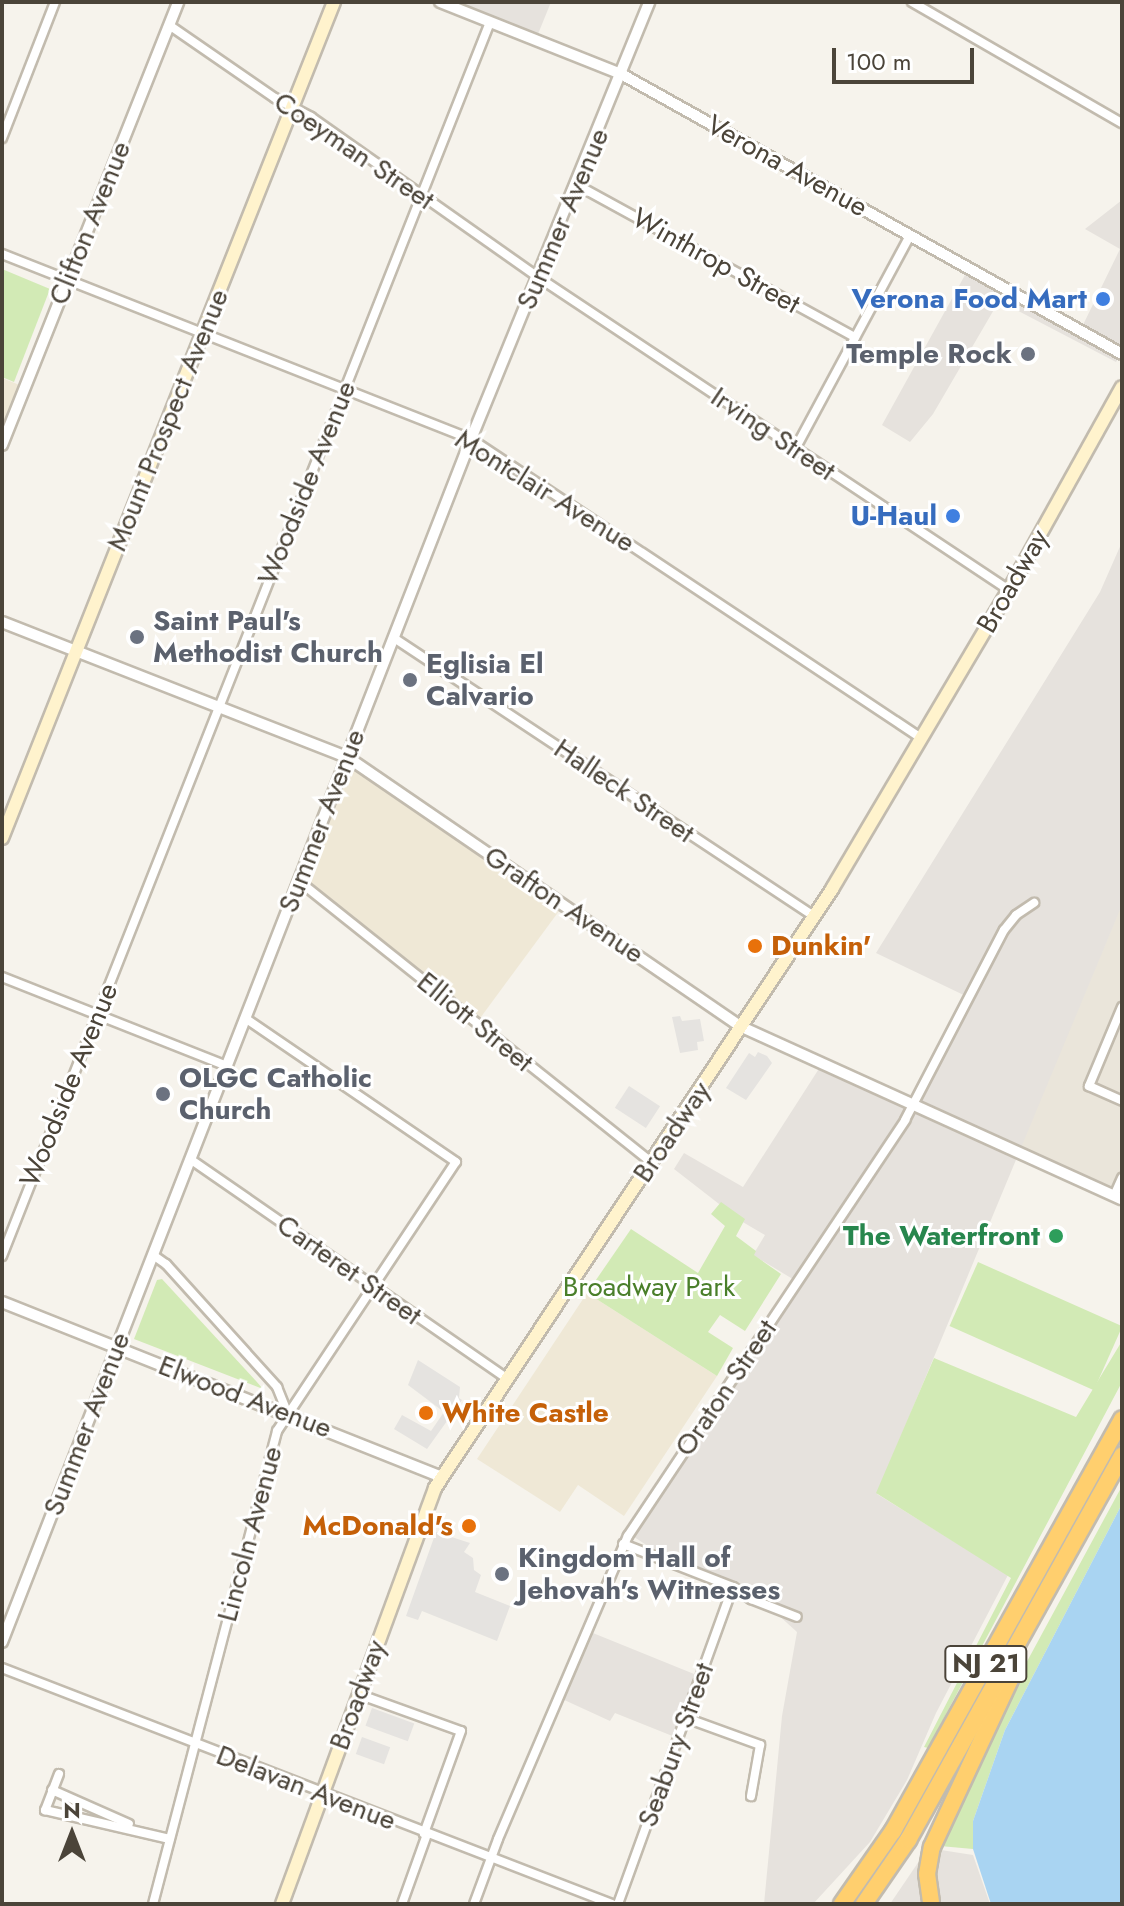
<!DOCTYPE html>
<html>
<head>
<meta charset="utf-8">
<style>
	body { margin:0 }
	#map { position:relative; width:1124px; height:1906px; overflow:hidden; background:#f6f3ec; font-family:Jost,sans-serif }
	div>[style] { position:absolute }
	.residential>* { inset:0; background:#eae5da }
	.industrial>* { inset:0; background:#e6e2dd }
	.education>* { inset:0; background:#efe8d6 }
	.green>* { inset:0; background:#d2eab5; transform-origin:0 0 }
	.parking>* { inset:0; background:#e5e3e0; transform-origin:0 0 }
	.water>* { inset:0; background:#a9d4f2 }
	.roads { filter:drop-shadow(2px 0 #c2bbae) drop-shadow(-2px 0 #c2bbae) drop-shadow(0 2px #c2bbae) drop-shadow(0 -2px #c2bbae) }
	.minor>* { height:8px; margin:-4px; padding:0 4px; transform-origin:4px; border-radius:4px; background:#fff }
	.tertiary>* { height:10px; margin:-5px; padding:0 5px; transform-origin:5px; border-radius:5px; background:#fff }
	.secondary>* { height:12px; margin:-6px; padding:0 6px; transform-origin:6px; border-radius:6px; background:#fff3cd }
	.motorway>* { height:16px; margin:-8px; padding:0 8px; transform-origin:8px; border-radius:8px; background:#ffcf6e }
	.dots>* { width:22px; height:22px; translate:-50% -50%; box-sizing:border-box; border:4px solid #fff; border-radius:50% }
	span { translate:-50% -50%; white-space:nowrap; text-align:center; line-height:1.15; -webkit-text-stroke:6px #fff; paint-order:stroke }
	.shield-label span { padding:2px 6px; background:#fff; border:2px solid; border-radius:6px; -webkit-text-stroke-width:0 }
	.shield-label { font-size:26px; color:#4b4439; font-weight:700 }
	.street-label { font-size:28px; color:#4b4439 }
	.shop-label { font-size:28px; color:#366cbe; font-weight:700 }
	.right { translate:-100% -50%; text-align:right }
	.worship-label { font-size:28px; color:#5b616d; font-weight:700 }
	.left { translate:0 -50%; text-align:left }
	.food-label { font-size:28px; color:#c56008; font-weight:700 }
	.leisure-label { font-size:28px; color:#27864d; font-weight:700 }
	.park-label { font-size:28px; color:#4a7f2a }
	.frame { position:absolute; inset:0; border:4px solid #4b4439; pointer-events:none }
	.north { position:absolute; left:32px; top:1794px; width:80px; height:80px; -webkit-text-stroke:6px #fff; paint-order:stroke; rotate:0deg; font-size:22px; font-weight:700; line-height:32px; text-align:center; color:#4b4439 }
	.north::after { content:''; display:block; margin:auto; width:28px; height:36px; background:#4b4439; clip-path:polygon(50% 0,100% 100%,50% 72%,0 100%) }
	.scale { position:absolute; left:832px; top:48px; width:142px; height:36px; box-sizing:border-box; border:4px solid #4b4439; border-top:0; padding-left:10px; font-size:24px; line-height:28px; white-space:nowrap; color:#4b4439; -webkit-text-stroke:6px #fff; paint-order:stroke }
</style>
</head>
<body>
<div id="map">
	<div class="residential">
		<i style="clip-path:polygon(1122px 904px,1122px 1196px,1018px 1152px)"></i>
	</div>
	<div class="industrial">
		<i style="clip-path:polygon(439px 2px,551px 2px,536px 39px)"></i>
		<i style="clip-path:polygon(1122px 200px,1122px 352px,1116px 362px,999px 301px,933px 414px,910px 442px,882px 425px,970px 266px,1081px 329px,1120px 249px,1085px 229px)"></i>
		<i style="clip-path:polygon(1122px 542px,1122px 905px,877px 1494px,1008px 1575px,936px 1713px,907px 1780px,870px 1842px,813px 1904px,764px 1904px,782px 1716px,797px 1632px,765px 1603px,731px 1600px,631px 1535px,796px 1281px,753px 1255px,765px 1235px,741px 1221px,674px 1169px,684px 1153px,743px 1187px,822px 1064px,915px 1106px,972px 999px,876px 953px,1100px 592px)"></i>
		<i style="clip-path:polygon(588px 1631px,699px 1676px,675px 1737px,615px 1713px,610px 1721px,560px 1698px)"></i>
		<i style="clip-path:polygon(928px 1848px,973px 1855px,990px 1904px,890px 1904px)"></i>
	</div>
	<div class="education">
		<i style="clip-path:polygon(2px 378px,22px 386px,2px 435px)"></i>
		<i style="clip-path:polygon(346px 759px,562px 907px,478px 1021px,300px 879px)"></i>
		<i style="clip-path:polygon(587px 1293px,717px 1376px,624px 1516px,578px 1485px,560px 1512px,477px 1459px)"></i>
	</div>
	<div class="green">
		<i style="clip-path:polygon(2px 269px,50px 289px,14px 382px,2px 377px)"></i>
		<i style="clip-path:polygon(721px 1202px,745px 1219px,736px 1236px,756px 1251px,754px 1255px,781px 1274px,745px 1331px,720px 1315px,708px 1332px,733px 1348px,717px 1376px,587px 1293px,631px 1229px,698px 1273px,725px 1226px,711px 1214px)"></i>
		<i style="left:978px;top:1262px;width:158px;height:70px;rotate:24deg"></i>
		<i style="clip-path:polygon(162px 1279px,256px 1381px,263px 1389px,134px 1339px,157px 1280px)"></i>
		<i style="clip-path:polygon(1122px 1341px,1122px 1382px,928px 1748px,924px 1747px,1011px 1578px,876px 1493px,934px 1358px,1076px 1417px)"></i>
		<i style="clip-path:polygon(1122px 1486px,1122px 1504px,1005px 1730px,973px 1821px,973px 1849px,940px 1846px,1017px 1680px)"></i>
	</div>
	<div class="parking">
		<i style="clip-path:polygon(680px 1016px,682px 1021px,700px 1019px,704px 1041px,697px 1042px,698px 1050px,680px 1053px,672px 1017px)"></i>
		<i style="clip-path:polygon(758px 1052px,767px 1056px,772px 1063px,746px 1100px,726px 1088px,749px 1053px,755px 1057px)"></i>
		<i style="left:629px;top:1086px;width:37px;height:26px;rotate:33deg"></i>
		<i style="clip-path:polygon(418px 1360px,460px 1387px,459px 1398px,462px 1400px,427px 1449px,394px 1429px,402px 1415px,431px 1431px,444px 1412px,408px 1385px)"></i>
		<i style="clip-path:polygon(436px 1532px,470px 1543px,464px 1552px,473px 1558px,474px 1570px,481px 1575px,475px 1592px,510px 1606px,497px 1641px,422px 1611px,418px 1620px,406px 1616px)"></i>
		<i style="left:372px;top:1708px;width:45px;height:19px;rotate:20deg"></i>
		<i style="left:362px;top:1737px;width:30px;height:18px;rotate:20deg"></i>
	</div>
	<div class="water">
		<i style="clip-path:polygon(1122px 1504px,1122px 1904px,991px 1904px,973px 1849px,973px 1821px,1005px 1730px)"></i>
	</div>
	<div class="roads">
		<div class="minor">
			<i style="left:912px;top:2px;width:242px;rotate:30deg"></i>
			<i style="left:169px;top:25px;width:129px;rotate:34.6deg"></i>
			<i style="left:275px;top:98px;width:41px;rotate:27.8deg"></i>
			<i style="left:311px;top:117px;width:278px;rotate:35.2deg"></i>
			<i style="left:538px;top:277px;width:566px;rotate:33.61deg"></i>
			<i style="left:2px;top:138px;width:146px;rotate:-68.7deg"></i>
			<i style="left:577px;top:185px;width:317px;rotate:28.7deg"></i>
			<i style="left:2px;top:254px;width:504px;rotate:21.53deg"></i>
			<i style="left:471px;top:439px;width:540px;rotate:33.6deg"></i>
			<i style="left:795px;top:449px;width:243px;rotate:-61.7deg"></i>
			<i style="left:394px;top:638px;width:505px;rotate:33.53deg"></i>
			<i style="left:299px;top:881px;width:452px;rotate:38.6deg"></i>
			<i style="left:2px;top:977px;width:242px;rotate:21.6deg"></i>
			<i style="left:1122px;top:1007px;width:86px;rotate:112.7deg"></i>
			<i style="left:1089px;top:1086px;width:36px;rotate:24deg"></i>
			<i style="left:190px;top:1159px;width:387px;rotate:34.7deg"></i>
			<i style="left:1114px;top:1196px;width:20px;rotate:-66deg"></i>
			<i style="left:153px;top:1255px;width:16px;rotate:35deg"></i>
			<i style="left:166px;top:1264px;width:166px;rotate:47.9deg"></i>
			<i style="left:277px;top:1387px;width:29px;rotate:68deg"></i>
			<i style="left:2px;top:1256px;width:1327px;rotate:-68.42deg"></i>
			<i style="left:623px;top:1544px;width:118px;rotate:21.4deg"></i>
			<i style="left:733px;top:1587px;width:22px;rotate:34deg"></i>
			<i style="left:751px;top:1599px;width:49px;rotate:21.4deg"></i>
			<i style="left:2px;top:1668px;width:654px;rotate:21.15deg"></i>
			<i style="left:358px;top:1694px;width:109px;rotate:19.8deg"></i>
			<i style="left:461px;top:1731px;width:109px;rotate:109.9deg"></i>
			<i style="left:686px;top:1718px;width:79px;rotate:20deg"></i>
			<i style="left:760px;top:1745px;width:52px;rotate:100deg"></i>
			<i style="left:59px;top:1774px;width:39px;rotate:111deg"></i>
			<i style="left:45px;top:1810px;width:128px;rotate:13.1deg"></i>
			<i style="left:52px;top:1790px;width:84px;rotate:23.8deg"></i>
			<i style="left:153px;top:1904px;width:489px;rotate:-75.3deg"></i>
			<i style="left:277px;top:1431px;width:323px;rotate:-56.4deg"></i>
			<i style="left:456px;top:1162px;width:255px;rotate:-145.7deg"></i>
			<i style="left:402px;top:1904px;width:74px;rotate:-70.3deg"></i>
			<i style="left:474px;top:1904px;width:69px;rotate:-69.7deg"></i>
			<i style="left:498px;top:1839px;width:330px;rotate:-66.8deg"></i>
			<i style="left:628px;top:1536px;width:500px;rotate:-56.3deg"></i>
			<i style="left:905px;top:1120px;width:214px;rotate:-62.5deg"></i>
			<i style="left:1004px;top:930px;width:19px;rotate:-51deg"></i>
			<i style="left:1016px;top:915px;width:22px;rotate:-34deg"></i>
			<i style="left:618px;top:1904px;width:337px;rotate:-70.1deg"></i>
		</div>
		<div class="tertiary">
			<i style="left:440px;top:2px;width:197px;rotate:21.7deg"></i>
			<i style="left:623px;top:75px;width:572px;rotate:29.21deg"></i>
			<i style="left:2px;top:445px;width:477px;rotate:-68.3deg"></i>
			<i style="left:2px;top:622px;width:370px;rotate:21.4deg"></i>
			<i style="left:347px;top:757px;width:478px;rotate:34.4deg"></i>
			<i style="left:742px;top:1027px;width:417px;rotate:24.4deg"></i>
			<i style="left:2px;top:1302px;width:474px;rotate:21.7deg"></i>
			<i style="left:2px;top:1642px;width:1291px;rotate:-68.7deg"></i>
			<i style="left:471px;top:439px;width:472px;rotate:-67.8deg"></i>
		</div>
		<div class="secondary">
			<i style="left:2px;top:838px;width:900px;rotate:-68.34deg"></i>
			<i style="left:282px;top:1904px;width:443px;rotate:-69.8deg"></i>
			<i style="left:435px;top:1488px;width:719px;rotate:-56.46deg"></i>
			<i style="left:832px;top:889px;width:347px;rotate:-59.4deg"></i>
			<i style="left:1009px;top:590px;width:232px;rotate:-60.9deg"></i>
		</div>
		<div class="motorway">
			<i style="left:931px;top:1902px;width:28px;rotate:-98deg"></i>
			<i style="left:927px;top:1874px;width:27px;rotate:-80deg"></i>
			<i style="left:932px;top:1847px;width:194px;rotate:-65deg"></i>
			<i style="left:842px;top:1904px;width:89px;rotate:-55.1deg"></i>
			<i style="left:893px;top:1831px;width:471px;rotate:-60.9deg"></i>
			<i style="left:864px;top:1904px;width:78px;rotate:-55.5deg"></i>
			<i style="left:908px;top:1840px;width:440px;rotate:-60.9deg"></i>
		</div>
	</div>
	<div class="dots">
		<i style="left:1103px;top:299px;background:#3f7fe0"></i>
		<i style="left:1028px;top:354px;background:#6b7280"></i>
		<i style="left:953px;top:516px;background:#3f7fe0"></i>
		<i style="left:137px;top:637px;background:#6b7280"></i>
		<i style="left:410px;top:680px;background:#6b7280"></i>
		<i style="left:755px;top:946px;background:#e8710a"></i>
		<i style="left:163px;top:1094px;background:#6b7280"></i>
		<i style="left:1056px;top:1236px;background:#2e9e5b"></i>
		<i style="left:426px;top:1413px;background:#e8710a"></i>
		<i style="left:469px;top:1526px;background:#e8710a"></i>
		<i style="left:502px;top:1574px;background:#6b7280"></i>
	</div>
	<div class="shield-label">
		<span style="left:986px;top:1664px">NJ 21</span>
	</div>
	<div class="street-label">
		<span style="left:354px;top:151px;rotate:34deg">Coeyman Street</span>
		<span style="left:787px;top:166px;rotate:29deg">Verona Avenue</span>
		<span style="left:563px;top:219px;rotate:-67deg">Summer Avenue</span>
		<span style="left:90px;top:223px;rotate:-68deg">Clifton Avenue</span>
		<span style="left:716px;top:261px;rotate:29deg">Winthrop Street</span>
		<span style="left:168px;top:420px;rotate:-68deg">Mount Prospect Avenue</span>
		<span style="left:773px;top:434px;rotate:34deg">Irving Street</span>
		<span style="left:307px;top:483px;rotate:-68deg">Woodside Avenue</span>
		<span style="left:545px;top:491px;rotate:32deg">Montclair Avenue</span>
		<span style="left:1013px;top:581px;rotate:-60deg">Broadway</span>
		<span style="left:624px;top:791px;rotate:34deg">Halleck Street</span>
		<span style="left:322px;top:821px;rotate:-69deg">Summer Avenue</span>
		<span style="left:564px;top:905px;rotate:34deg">Grafton Avenue</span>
		<span style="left:475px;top:1022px;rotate:39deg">Elliott Street</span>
		<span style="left:69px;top:1085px;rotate:-68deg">Woodside Avenue</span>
		<span style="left:672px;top:1132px;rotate:-56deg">Broadway</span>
		<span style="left:349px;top:1270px;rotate:35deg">Carteret Street</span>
		<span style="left:726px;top:1388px;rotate:-56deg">Oraton Street</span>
		<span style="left:245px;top:1397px;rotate:21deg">Elwood Avenue</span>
		<span style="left:87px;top:1424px;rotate:-69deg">Summer Avenue</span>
		<span style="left:250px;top:1534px;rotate:-75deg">Lincoln Avenue</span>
		<span style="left:358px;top:1695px;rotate:-70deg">Broadway</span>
		<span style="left:676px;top:1745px;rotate:-70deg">Seabury Street</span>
		<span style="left:306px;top:1788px;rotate:21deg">Delavan Avenue</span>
	</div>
	<div class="shop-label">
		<span class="right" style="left:1087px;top:299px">Verona Food Mart</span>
		<span class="right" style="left:937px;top:516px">U-Haul</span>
	</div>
	<div class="worship-label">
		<span class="right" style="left:1012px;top:354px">Temple Rock</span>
		<span class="left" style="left:153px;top:637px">Saint Paul's<br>Methodist Church</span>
		<span class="left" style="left:426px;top:680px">Eglisia El<br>Calvario</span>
		<span class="left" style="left:179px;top:1094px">OLGC Catholic<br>Church</span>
		<span class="left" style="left:518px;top:1574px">Kingdom Hall of<br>Jehovah's Witnesses</span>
	</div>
	<div class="food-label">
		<span class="left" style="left:771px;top:946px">Dunkin'</span>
		<span class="left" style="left:442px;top:1413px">White Castle</span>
		<span class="right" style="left:453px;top:1526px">McDonald's</span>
	</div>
	<div class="leisure-label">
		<span class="right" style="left:1040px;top:1236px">The Waterfront</span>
	</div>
	<div class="park-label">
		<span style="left:649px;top:1287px">Broadway Park</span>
	</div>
	<div class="frame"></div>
	<div class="north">N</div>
	<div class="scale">100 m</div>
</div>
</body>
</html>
